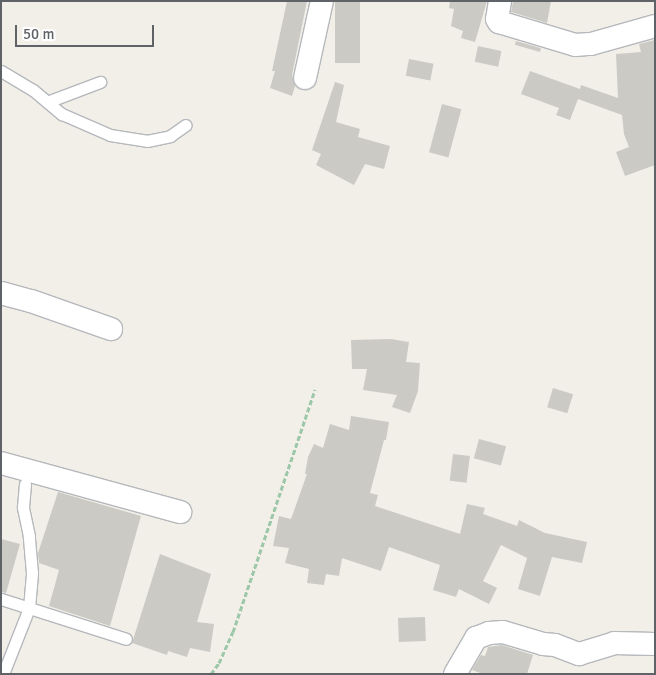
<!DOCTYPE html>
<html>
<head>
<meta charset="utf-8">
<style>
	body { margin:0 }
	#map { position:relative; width:656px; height:675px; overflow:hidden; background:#f1efe8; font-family:Signika,sans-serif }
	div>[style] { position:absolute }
	.building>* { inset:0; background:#cccac5; transform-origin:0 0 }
	.path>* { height:3px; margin-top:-1.5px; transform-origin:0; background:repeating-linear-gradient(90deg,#9cc7a9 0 5px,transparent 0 7.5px) }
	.roads { filter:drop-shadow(1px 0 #b5b8bc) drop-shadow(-1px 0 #b5b8bc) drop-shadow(0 1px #b5b8bc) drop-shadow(0 -1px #b5b8bc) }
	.lane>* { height:11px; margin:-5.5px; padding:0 5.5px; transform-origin:5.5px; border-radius:5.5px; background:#fff }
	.street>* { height:22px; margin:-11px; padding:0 11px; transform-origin:11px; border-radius:11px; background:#fff }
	span { translate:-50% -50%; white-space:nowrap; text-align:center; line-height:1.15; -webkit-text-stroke:5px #fff; paint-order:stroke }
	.frame { position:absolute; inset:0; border:2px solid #5f6368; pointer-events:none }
	.scale { position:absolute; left:15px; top:25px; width:139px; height:22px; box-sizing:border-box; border:2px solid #5f6368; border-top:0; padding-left:6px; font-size:15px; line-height:18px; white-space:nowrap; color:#5f6368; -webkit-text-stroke:4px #fff; paint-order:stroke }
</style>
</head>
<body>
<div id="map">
	<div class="building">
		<i style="clip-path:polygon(287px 1px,307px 1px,292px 75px,295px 86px,292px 96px,270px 88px,275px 71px,272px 71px)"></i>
		<i style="left:335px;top:1px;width:25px;height:62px"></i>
		<i style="clip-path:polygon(450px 1px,487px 1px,475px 42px,461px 38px,463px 31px,451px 26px,454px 9px,449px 8px)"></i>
		<i style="clip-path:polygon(513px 1px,551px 1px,547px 23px,511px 12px)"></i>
		<i style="clip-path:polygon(655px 40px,655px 165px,625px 176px,616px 152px,629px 147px,624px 134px,622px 115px,578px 99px,570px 120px,556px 115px,559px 108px,521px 94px,530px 71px,580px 89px,581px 85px,618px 98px,616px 54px,641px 52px,639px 44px)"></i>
		<i style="left:516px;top:41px;width:26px;height:4px;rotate:16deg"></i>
		<i style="left:478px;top:46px;width:24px;height:16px;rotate:12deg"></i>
		<i style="left:409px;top:59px;width:25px;height:17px;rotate:11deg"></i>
		<i style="clip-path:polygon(335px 82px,344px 85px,336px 122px,360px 129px,358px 137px,390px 146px,384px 169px,365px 164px,354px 185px,316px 165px,321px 154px,312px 150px)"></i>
		<i style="left:442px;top:104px;width:20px;height:50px;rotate:15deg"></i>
		<i style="clip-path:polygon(391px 339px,409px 342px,406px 362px,420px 363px,418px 391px,410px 413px,392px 407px,397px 395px,363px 390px,367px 369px,352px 369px,351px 340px)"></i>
		<i style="left:553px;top:388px;width:21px;height:20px;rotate:17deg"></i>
		<i style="clip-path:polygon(351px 416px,389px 422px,386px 440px,384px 440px,370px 493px,378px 495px,375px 506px,460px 534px,467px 504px,485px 508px,483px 514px,517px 526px,519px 520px,545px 533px,587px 542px,582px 563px,552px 557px,540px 596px,518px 589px,527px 558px,501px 545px,483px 581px,497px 588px,489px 604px,459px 589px,456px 597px,433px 590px,440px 565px,389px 547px,381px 571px,342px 558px,339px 576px,326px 574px,324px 585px,307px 583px,309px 569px,285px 563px,289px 548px,273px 546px,279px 516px,291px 519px,307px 474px,305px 474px,308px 457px,314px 444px,323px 448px,330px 424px,349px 430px)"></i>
		<i style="left:479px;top:439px;width:28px;height:20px;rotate:15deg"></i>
		<i style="left:453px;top:454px;width:17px;height:27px;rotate:7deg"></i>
		<i style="clip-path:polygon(58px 492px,141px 516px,110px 626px,49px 606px,59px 570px,39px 563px,38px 553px)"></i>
		<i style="clip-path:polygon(1px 539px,20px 544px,6px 593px,1px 592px)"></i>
		<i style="clip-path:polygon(160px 554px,211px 574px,197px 622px,214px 624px,210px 652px,190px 648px,187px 657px,168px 651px,167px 655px,132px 643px)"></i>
		<i style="left:425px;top:617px;width:24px;height:27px;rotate:88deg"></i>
		<i style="clip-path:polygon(502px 645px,533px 655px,527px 674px,483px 674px,472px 670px,481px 655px,485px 656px,488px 647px)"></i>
	</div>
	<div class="path">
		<i style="left:211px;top:674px;width:14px;rotate:-54deg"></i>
		<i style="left:219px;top:663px;width:34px;rotate:-66deg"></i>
		<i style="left:233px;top:632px;width:256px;rotate:-71.3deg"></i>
	</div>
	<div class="roads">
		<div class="lane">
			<i style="left:1px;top:71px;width:37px;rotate:31deg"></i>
			<i style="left:33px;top:90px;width:38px;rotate:40deg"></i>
			<i style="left:62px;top:114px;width:52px;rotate:23.6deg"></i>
			<i style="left:110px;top:135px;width:37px;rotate:9deg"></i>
			<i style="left:147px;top:141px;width:24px;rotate:-12deg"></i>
			<i style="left:170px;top:136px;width:19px;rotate:-35deg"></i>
			<i style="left:47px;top:102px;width:57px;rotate:-20.7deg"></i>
			<i style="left:1px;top:599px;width:131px;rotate:17.7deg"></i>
			<i style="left:3px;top:674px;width:71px;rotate:-68.5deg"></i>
			<i style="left:29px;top:608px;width:35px;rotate:-85deg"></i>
			<i style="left:32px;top:573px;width:37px;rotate:-95deg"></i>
			<i style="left:29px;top:536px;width:30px;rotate:-102deg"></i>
			<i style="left:23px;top:507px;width:23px;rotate:-85deg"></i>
		</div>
		<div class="street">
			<i style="left:500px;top:1px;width:18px;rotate:99deg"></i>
			<i style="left:497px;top:19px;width:4px;rotate:56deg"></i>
			<i style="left:499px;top:22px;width:79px;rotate:16.8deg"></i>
			<i style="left:575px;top:45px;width:16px;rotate:-4deg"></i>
			<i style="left:591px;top:44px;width:66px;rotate:-15.7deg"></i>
			<i style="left:305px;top:78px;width:79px;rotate:-77.6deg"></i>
			<i style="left:1px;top:293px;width:31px;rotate:15deg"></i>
			<i style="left:31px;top:301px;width:85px;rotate:19.3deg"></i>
			<i style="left:1px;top:463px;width:186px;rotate:15.3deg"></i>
			<i style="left:455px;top:674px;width:42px;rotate:-59.7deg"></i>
			<i style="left:476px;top:638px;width:14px;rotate:-21deg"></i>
			<i style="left:489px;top:633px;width:14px;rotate:-4deg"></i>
			<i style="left:503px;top:632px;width:42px;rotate:16.7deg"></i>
			<i style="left:543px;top:644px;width:12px;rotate:5deg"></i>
			<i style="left:555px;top:645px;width:26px;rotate:21deg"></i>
			<i style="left:579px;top:654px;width:37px;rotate:-17deg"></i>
			<i style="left:614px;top:643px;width:41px;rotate:1.4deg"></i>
		</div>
	</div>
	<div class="frame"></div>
	<div class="scale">50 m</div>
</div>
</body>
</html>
